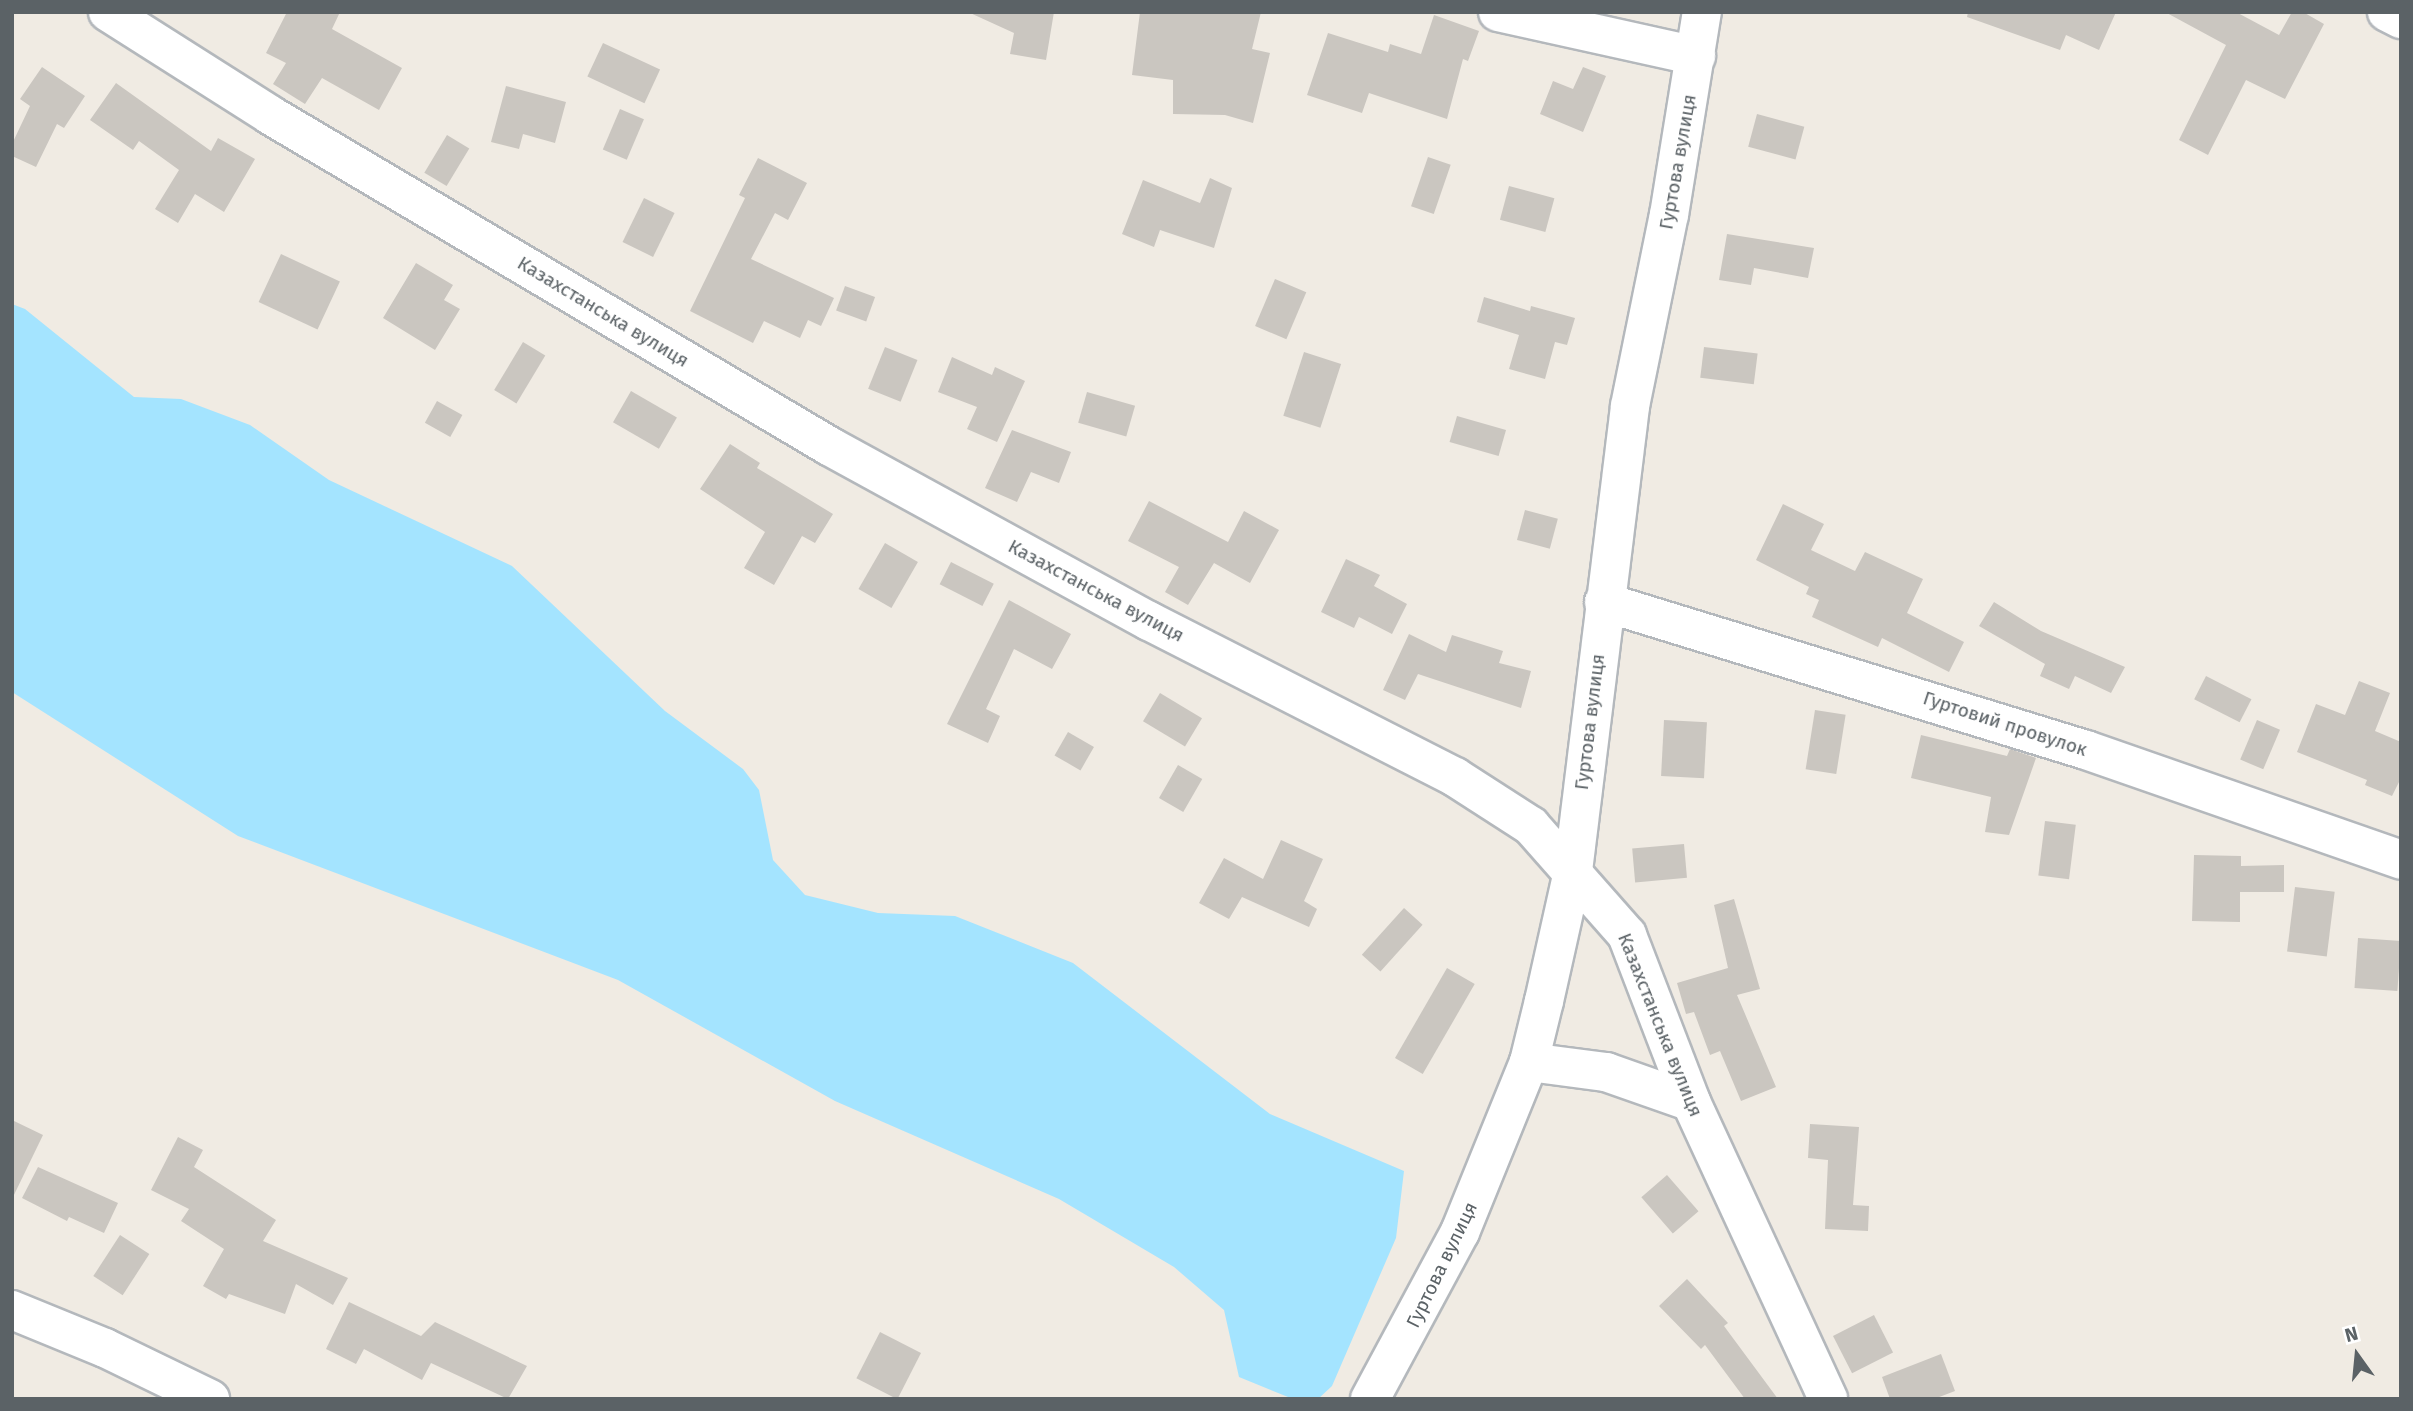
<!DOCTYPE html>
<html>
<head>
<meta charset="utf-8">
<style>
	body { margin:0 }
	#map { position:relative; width:2413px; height:1411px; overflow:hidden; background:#f0ebe3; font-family:"Fira Sans",sans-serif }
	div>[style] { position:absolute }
	.water>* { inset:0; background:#a4e4ff }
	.building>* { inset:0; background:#cac6c0; transform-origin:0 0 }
	.roads { filter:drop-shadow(2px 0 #b4b8bc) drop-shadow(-2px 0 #b4b8bc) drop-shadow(0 2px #b4b8bc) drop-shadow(0 -2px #b4b8bc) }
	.minor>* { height:38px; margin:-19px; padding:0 19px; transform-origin:19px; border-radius:19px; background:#fff }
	span { translate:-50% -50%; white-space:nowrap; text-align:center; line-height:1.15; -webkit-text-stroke:5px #fff; paint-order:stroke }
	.street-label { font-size:19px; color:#5b6266 }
	.frame { position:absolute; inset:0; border:14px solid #5b6266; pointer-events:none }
	.north { position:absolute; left:2322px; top:1320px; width:70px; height:70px; -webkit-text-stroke:5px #fff; paint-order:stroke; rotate:345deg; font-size:19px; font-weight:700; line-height:28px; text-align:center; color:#5b6266 }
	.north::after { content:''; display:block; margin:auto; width:24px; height:32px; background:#5b6266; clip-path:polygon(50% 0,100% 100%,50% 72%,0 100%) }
</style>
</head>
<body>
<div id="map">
	<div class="water">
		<i style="clip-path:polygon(12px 304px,25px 309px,134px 397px,181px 399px,250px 425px,329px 480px,512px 566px,665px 711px,743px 769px,759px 790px,773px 860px,805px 895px,878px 913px,955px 916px,1073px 963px,1270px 1114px,1404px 1171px,1396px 1238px,1332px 1386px,1318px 1399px,1293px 1399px,1239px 1377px,1224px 1310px,1174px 1267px,1059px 1199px,835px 1101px,618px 980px,238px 836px,12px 692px)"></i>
	</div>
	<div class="building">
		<i style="clip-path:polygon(287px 12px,340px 12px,332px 29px,402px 68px,379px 110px,322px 78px,305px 104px,273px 84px,286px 63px,266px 53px)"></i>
		<i style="clip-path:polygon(968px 12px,1054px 12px,1046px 60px,1010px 54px,1014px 33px)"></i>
		<i style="clip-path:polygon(1140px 12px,1261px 12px,1252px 49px,1270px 53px,1253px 123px,1225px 115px,1173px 114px,1173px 80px,1132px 75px)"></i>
		<i style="clip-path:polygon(1968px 12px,2116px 12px,2099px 50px,2066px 35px,2060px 50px,1967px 17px)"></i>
		<i style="clip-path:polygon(2165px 12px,2236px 12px,2279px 35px,2292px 12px,2303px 12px,2324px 24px,2285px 99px,2246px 80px,2208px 155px,2179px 140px,2226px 45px)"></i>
		<i style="clip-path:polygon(1434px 15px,1479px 31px,1468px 61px,1463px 59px,1447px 119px,1369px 93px,1362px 113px,1307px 95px,1328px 33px,1388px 52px,1390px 44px,1421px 54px)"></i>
		<i style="left:603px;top:43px;width:63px;height:37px;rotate:25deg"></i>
		<i style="clip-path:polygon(42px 67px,85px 96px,64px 128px,57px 124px,36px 167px,12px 156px,12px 144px,30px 106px,20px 99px)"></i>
		<i style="clip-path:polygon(1583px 67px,1606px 76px,1583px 132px,1540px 114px,1553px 81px,1573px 89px)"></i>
		<i style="clip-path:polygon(116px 83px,211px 151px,218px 138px,255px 159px,224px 212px,195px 194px,178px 223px,155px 209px,179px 170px,139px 141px,133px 150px,90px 120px)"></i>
		<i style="clip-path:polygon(506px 86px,566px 102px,555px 143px,523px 134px,519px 149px,491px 142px)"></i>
		<i style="left:620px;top:109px;width:26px;height:44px;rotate:23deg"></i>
		<i style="left:1757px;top:114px;width:49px;height:34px;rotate:15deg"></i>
		<i style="left:447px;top:135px;width:26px;height:44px;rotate:31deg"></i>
		<i style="left:1428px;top:157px;width:24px;height:52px;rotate:19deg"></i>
		<i style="clip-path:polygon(758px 158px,807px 183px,788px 220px,775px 213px,751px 259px,834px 298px,821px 326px,808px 320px,800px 338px,764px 321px,753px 343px,690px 311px,745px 198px,739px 195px)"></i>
		<i style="clip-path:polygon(1210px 178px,1232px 188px,1214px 248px,1160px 230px,1154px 247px,1122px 234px,1143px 180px,1200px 203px)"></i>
		<i style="left:1509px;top:186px;width:47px;height:35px;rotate:15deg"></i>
		<i style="left:644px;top:198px;width:34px;height:49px;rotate:26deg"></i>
		<i style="clip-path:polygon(1727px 234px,1814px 248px,1808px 278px,1754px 268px,1751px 285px,1719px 280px)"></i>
		<i style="left:281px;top:254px;width:65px;height:53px;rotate:25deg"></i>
		<i style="clip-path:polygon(416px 263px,453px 285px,444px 300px,460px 309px,435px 350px,383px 318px)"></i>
		<i style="left:1275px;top:279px;width:34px;height:51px;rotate:23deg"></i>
		<i style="left:845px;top:286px;width:32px;height:26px;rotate:20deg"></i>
		<i style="clip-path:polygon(1484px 297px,1530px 311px,1531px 306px,1575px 318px,1567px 345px,1555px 342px,1545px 379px,1509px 369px,1519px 335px,1477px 322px)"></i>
		<i style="left:523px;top:342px;width:26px;height:56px;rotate:31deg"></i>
		<i style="left:885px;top:347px;width:35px;height:45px;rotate:22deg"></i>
		<i style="left:1704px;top:347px;width:54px;height:31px;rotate:7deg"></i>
		<i style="left:1304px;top:352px;width:39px;height:67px;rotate:18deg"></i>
		<i style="clip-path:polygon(952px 357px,992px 375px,995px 367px,1025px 381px,997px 442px,967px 429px,977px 407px,938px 392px)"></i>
		<i style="left:631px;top:391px;width:53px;height:36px;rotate:30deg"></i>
		<i style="left:1087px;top:392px;width:50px;height:32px;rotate:16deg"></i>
		<i style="left:437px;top:401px;width:29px;height:25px;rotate:29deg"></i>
		<i style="left:1457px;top:416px;width:51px;height:27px;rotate:16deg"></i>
		<i style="clip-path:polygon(1012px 430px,1071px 452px,1059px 483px,1031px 472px,1017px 502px,985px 488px)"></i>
		<i style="clip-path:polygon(730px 444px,760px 463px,757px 468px,833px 514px,815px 543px,802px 536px,774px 585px,744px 568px,765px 532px,700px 489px)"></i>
		<i style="clip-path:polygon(1149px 501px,1228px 542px,1244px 511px,1279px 530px,1250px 583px,1214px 563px,1188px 605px,1165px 592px,1179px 567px,1128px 541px)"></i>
		<i style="clip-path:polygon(1783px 504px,1824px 524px,1811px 550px,1855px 571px,1865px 552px,1923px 579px,1907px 613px,1964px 642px,1949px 672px,1882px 638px,1878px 647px,1812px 617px,1819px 600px,1806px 594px,1809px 587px,1756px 560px)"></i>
		<i style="left:1525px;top:510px;width:34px;height:31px;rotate:15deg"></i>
		<i style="left:885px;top:543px;width:38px;height:53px;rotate:30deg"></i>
		<i style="clip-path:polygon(1346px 559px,1380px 575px,1374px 586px,1407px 604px,1392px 634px,1359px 617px,1354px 628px,1321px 612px)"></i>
		<i style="left:951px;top:562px;width:48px;height:25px;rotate:27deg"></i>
		<i style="clip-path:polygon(1009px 600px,1071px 634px,1052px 669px,1014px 649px,986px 709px,1000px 716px,988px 743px,947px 724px)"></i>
		<i style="clip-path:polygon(1994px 602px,2041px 631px,2125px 667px,2111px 693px,2075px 676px,2069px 689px,2040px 676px,2045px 664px,1979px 626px)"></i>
		<i style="clip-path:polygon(1409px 634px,1446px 652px,1452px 635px,1503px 651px,1499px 663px,1531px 671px,1521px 708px,1418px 674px,1405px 700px,1383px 690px)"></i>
		<i style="left:2206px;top:676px;width:51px;height:26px;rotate:27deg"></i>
		<i style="clip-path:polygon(2359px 681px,2390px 693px,2375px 731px,2401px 742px,2401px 778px,2392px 796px,2365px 785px,2367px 780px,2297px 752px,2316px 704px,2345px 715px)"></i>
		<i style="left:1160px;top:693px;width:49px;height:33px;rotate:31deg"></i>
		<i style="left:1815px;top:710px;width:31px;height:60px;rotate:9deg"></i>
		<i style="left:1664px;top:720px;width:43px;height:56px;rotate:3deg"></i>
		<i style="left:2257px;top:720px;width:25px;height:43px;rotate:23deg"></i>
		<i style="left:1068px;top:732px;width:30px;height:27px;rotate:30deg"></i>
		<i style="clip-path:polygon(1921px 735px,2007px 756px,2010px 749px,2036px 758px,2009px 835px,1985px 832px,1991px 797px,1911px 778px)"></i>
		<i style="left:1178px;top:765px;width:28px;height:38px;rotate:30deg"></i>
		<i style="left:2045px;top:821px;width:31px;height:55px;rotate:7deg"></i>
		<i style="clip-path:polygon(1281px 840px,1323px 859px,1304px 901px,1317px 909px,1309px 927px,1242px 897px,1229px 919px,1199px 903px,1224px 858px,1263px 879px)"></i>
		<i style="left:1684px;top:844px;width:34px;height:52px;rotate:85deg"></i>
		<i style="clip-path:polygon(2194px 855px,2241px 856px,2241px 866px,2284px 865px,2284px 892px,2240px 892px,2240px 922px,2192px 921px)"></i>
		<i style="left:2295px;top:887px;width:40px;height:65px;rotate:7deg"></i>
		<i style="clip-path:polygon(1734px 899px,1760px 989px,1737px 995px,1776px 1087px,1741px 1101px,1720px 1051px,1710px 1055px,1694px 1012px,1686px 1014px,1677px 983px,1728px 968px,1714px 905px)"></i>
		<i style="left:1404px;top:908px;width:25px;height:63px;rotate:42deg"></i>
		<i style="left:2358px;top:938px;width:43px;height:50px;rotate:4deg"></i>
		<i style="left:1447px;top:968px;width:32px;height:104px;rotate:30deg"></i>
		<i style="clip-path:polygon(12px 1120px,43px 1135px,12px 1199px)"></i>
		<i style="clip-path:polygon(1810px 1124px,1859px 1127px,1853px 1205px,1869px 1206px,1868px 1231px,1825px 1229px,1828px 1160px,1808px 1158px)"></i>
		<i style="clip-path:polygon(178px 1137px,203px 1150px,194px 1167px,276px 1220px,263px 1241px,348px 1278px,333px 1305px,296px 1284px,285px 1314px,229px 1294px,226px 1299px,203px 1286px,224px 1249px,181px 1221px,189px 1209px,151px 1190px)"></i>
		<i style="clip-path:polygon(38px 1167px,118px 1203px,104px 1233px,69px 1217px,67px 1221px,22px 1198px)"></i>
		<i style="left:1667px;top:1175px;width:48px;height:34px;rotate:49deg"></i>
		<i style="left:120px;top:1235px;width:35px;height:49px;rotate:33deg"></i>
		<i style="clip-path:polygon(1687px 1279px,1728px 1323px,1724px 1326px,1778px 1399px,1745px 1399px,1705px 1345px,1701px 1349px,1659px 1306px)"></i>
		<i style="clip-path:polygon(349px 1302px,421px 1336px,435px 1322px,527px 1366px,508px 1399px,431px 1363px,422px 1380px,364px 1349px,356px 1364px,326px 1349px)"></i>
		<i style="left:1874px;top:1315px;width:42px;height:46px;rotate:63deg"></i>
		<i style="left:880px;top:1332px;width:46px;height:52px;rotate:27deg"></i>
		<i style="clip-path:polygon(1941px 1354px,1955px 1391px,1934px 1399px,1890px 1399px,1882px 1377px)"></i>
	</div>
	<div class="roads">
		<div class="minor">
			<i style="left:108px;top:12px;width:192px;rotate:32.4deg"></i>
			<i style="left:270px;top:115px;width:650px;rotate:30.63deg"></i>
			<i style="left:829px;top:446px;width:365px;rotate:28.7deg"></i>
			<i style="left:1149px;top:621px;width:343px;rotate:27deg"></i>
			<i style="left:1455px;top:777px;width:90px;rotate:32.8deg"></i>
			<i style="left:1531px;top:826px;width:145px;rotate:48.6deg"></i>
			<i style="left:1627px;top:935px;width:179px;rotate:69deg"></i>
			<i style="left:1691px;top:1102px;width:327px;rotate:65.2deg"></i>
			<i style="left:1498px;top:12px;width:203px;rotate:12.5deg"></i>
			<i style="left:2387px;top:12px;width:16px;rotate:27deg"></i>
			<i style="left:1604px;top:602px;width:504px;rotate:17.07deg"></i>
			<i style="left:2086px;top:750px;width:334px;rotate:19.2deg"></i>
			<i style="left:1529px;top:1062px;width:78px;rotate:7.4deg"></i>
			<i style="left:1606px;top:1072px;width:90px;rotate:19.4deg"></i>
			<i style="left:12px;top:1310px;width:100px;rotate:22.2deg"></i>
			<i style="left:105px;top:1348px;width:117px;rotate:25.9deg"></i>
			<i style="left:1370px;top:1399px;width:190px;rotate:-61.7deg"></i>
			<i style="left:1460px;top:1232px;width:183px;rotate:-67.9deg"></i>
			<i style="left:1529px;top:1062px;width:63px;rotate:-76.2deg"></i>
			<i style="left:1544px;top:1001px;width:133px;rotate:-77.4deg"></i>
			<i style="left:1573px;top:871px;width:468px;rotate:-83deg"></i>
			<i style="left:1630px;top:406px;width:195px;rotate:-78.5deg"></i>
			<i style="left:1669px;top:215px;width:206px;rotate:-80.8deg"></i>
		</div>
	</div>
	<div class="street-label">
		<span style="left:1678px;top:162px;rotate:-80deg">Гуртова вулиця</span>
		<span style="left:603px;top:312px;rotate:31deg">Казахстанська вулиця</span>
		<span style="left:1096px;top:591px;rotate:28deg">Казахстанська вулиця</span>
		<span style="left:1590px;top:722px;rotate:-83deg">Гуртова вулиця</span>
		<span style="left:2005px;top:724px;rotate:18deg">Гуртовий провулок</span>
		<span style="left:1660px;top:1025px;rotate:68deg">Казахстанська вулиця</span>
		<span style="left:1442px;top:1265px;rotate:-64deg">Гуртова вулиця</span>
	</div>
	<div class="frame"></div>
	<div class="north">N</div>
</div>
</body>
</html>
